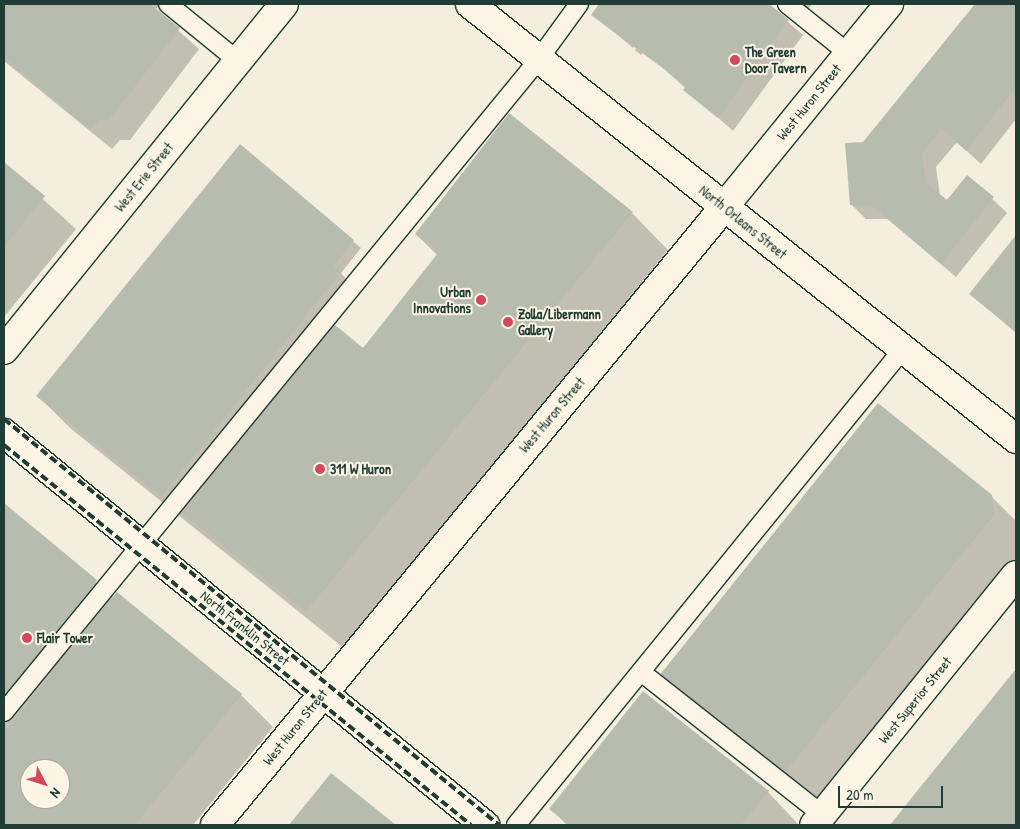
<!DOCTYPE html>
<html>
<head>
<meta charset="utf-8">
<style>
	body { margin:0 }
	#map { position:relative; width:1020px; height:829px; overflow:hidden; background:#f3eede; font-family:"Patrick Hand",sans-serif }
	div>[style] { position:absolute }
	.shadow>* { inset:0; background:#0003 }
	.building>* { inset:0; background:#b8bcae }
	.roads { filter:drop-shadow(1px 0 #1f3d34) drop-shadow(-1px 0 #1f3d34) drop-shadow(0 1px #1f3d34) drop-shadow(0 -1px #1f3d34) }
	.lane>* { height:18px; margin:-9px; padding:0 9px; transform-origin:9px; border-radius:9px; background:#fcf5e5 }
	.street>* { height:28px; margin:-14px; padding:0 14px; transform-origin:14px; border-radius:14px; background:#fcf5e5 }
	.secondary>* { height:28px; margin:-14px; padding:0 14px; transform-origin:14px; border-radius:14px; background:#fcf5e5 }
	.rail>* { height:4px; margin-top:-2px; transform-origin:0; background:repeating-linear-gradient(90deg,#1f3d34 0 8px,transparent 0 12px) }
	.dots>* { width:14px; height:14px; translate:-50% -50%; box-sizing:border-box; border:2px solid #fcf5e5; border-radius:50% }
	span { translate:-50% -50%; white-space:nowrap; text-align:center; line-height:1.15; -webkit-text-stroke:4px #fcf5e5; paint-order:stroke }
	.poi-label { font-size:14px; color:#1f3d34; font-weight:700 }
	.left { translate:0 -50%; text-align:left }
	.right { translate:-100% -50%; text-align:right }
	.street-label { font-size:14px; color:#1f3d34 }
	.frame { position:absolute; inset:0; border:5px solid #1f3d34; pointer-events:none }
	.north { position:absolute; left:20px; top:759px; width:50px; height:50px; box-sizing:border-box; background:#fcf5e5; border:1px solid #a4ab9e; border-radius:50%; rotate:130deg; font-size:14px; font-weight:700; line-height:20px; text-align:center; color:#1f3d34 }
	.north::after { content:''; display:block; margin:auto; width:18px; height:22px; background:#d1495b; clip-path:polygon(50% 0,100% 100%,50% 72%,0 100%) }
	.scale { position:absolute; left:838px; top:786px; width:105px; height:22px; box-sizing:border-box; border:2px solid #1f3d34; border-top:0; padding-left:6px; font-size:15px; line-height:18px; white-space:nowrap; color:#1f3d34; -webkit-text-stroke:4px #fcf5e5; paint-order:stroke }
</style>
</head>
<body>
<div id="map">
	<div class="shadow">
		<i style="clip-path:polygon(4px 4px,160px 4px,155px 10px,199px 49px,130px 140px,120px 140px,112px 149px,4px 61px)"></i>
		<i style="clip-path:polygon(601px 4px,767px 4px,803px 35px,733px 131px,644px 51px,641px 55px,635px 50px,667px 10px,633px 48px,592px 14px)"></i>
		<i style="clip-path:polygon(794px 4px,812px 4px,805px 13px)"></i>
		<i style="clip-path:polygon(977px 4px,1016px 4px,1016px 119px,981px 164px,957px 142px,936px 167px,940px 196px,948px 202px,968px 176px,1007px 213px,956px 277px,888px 219px,866px 219px,852px 205px,864px 143px)"></i>
		<i style="clip-path:polygon(240px 146px,361px 248px,341px 273px,347px 280px,320px 314px,363px 349px,438px 256px,416px 234px,632px 213px,668px 250px,497px 461px,492px 459px,497px 464px,345px 649px,70px 428px,38px 396px)"></i>
		<i style="clip-path:polygon(4px 164px,76px 229px,4px 317px)"></i>
		<i style="clip-path:polygon(1016px 237px,1016px 333px,971px 294px)"></i>
		<i style="clip-path:polygon(991px 496px,1016px 521px,1016px 559px,814px 807px,692px 707px)"></i>
		<i style="clip-path:polygon(evenodd,4px 504px,114px 598px,117px 594px,241px 695px,273px 727px,193px 825px,4px 825px,4px 504px,30px 769px,60px 769px,60px 799px,30px 799px,30px 769px)"></i>
		<i style="clip-path:polygon(1016px 671px,1016px 825px,891px 825px)"></i>
		<i style="clip-path:polygon(332px 775px,394px 825px,291px 825px)"></i>
		<i style="clip-path:polygon(768px 792px,799px 825px,567px 825px,551px 809px)"></i>
	</div>
	<div class="building">
		<i style="clip-path:polygon(4px 4px,150px 4px,180px 28px,109px 120px,99px 120px,91px 130px,4px 58px)"></i>
		<i style="clip-path:polygon(599px 4px,769px 4px,789px 20px,718px 118px,683px 90px,687px 86px,591px 15px)"></i>
		<i style="clip-path:polygon(975px 4px,1016px 4px,1016px 87px,966px 151px,942px 129px,922px 153px,926px 183px,947px 200px,967px 175px,994px 197px,941px 264px,872px 206px,850px 205px,845px 143px,863px 142px)"></i>
		<i style="clip-path:polygon(509px 113px,633px 212px,306px 612px,182px 513px,334px 324px,363px 348px,438px 253px,415px 234px)"></i>
		<i style="clip-path:polygon(240px 144px,354px 240px,334px 266px,341px 272px,161px 497px,36px 396px)"></i>
		<i style="clip-path:polygon(4px 162px,45px 196px,4px 247px)"></i>
		<i style="clip-path:polygon(1016px 235px,1016px 332px,969px 294px)"></i>
		<i style="clip-path:polygon(878px 403px,992px 495px,994px 515px,782px 776px,659px 676px)"></i>
		<i style="clip-path:polygon(4px 503px,97px 580px,4px 696px)"></i>
		<i style="clip-path:polygon(evenodd,117px 592px,242px 694px,135px 825px,4px 825px,4px 732px,117px 592px,30px 769px,60px 769px,60px 799px,30px 799px,30px 769px)"></i>
		<i style="clip-path:polygon(1016px 669px,1016px 825px,890px 825px,913px 796px)"></i>
		<i style="clip-path:polygon(643px 691px,769px 791px,741px 825px,569px 825px,549px 809px)"></i>
		<i style="clip-path:polygon(331px 773px,396px 825px,289px 825px)"></i>
	</div>
	<div class="roads">
		<div class="lane">
			<i style="left:168px;top:4px;width:90px;rotate:39.2deg"></i>
			<i style="left:787px;top:4px;width:78px;rotate:38.8deg"></i>
			<i style="left:641px;top:672px;width:231px;rotate:38.2deg"></i>
			<i style="left:4px;top:712px;width:844px;rotate:-50.67deg"></i>
			<i style="left:539px;top:59px;width:68px;rotate:-54deg"></i>
			<i style="left:516px;top:825px;width:613px;rotate:-50.89deg"></i>
		</div>
		<div class="street">
			<i style="left:724px;top:207px;width:262px;rotate:-50.9deg"></i>
			<i style="left:4px;top:433px;width:621px;rotate:39.18deg"></i>
		</div>
		<div class="secondary">
			<i style="left:470px;top:4px;width:698px;rotate:38.54deg"></i>
			<i style="left:4px;top:350px;width:445px;rotate:-51deg"></i>
			<i style="left:215px;top:825px;width:801px;rotate:-50.52deg"></i>
			<i style="left:814px;top:825px;width:321px;rotate:-51.1deg"></i>
		</div>
	</div>
	<div class="rail">
		<i style="left:4px;top:419px;width:640px;rotate:39.36deg"></i>
		<i style="left:4px;top:445px;width:602px;rotate:39.14deg"></i>
	</div>
	<div class="dots">
		<i style="left:735px;top:60px;background:#d1495b"></i>
		<i style="left:481px;top:300px;background:#d1495b"></i>
		<i style="left:508px;top:322px;background:#d1495b"></i>
		<i style="left:320px;top:469px;background:#d1495b"></i>
		<i style="left:27px;top:638px;background:#d1495b"></i>
	</div>
	<div class="poi-label">
		<span class="left" style="left:745px;top:60px">The Green<br>Door Tavern</span>
		<span class="right" style="left:471px;top:300px">Urban<br>Innovations</span>
		<span class="left" style="left:518px;top:322px">Zolla/Libermann<br>Gallery</span>
		<span class="left" style="left:330px;top:469px">311 W Huron</span>
		<span class="left" style="left:37px;top:638px">Flair Tower</span>
	</div>
	<div class="street-label">
		<span style="left:809px;top:102px;rotate:-51deg">West Huron Street</span>
		<span style="left:144px;top:177px;rotate:-51deg">West Erie Street</span>
		<span style="left:743px;top:222px;rotate:39deg">North Orleans Street</span>
		<span style="left:552px;top:415px;rotate:-50deg">West Huron Street</span>
		<span style="left:245px;top:628px;rotate:39deg">North Franklin Street</span>
		<span style="left:915px;top:700px;rotate:-51deg">West Superior Street</span>
		<span style="left:295px;top:727px;rotate:-51deg">West Huron Street</span>
	</div>
	<div class="frame"></div>
	<div class="north">N</div>
	<div class="scale">20 m</div>
</div>
</body>
</html>
